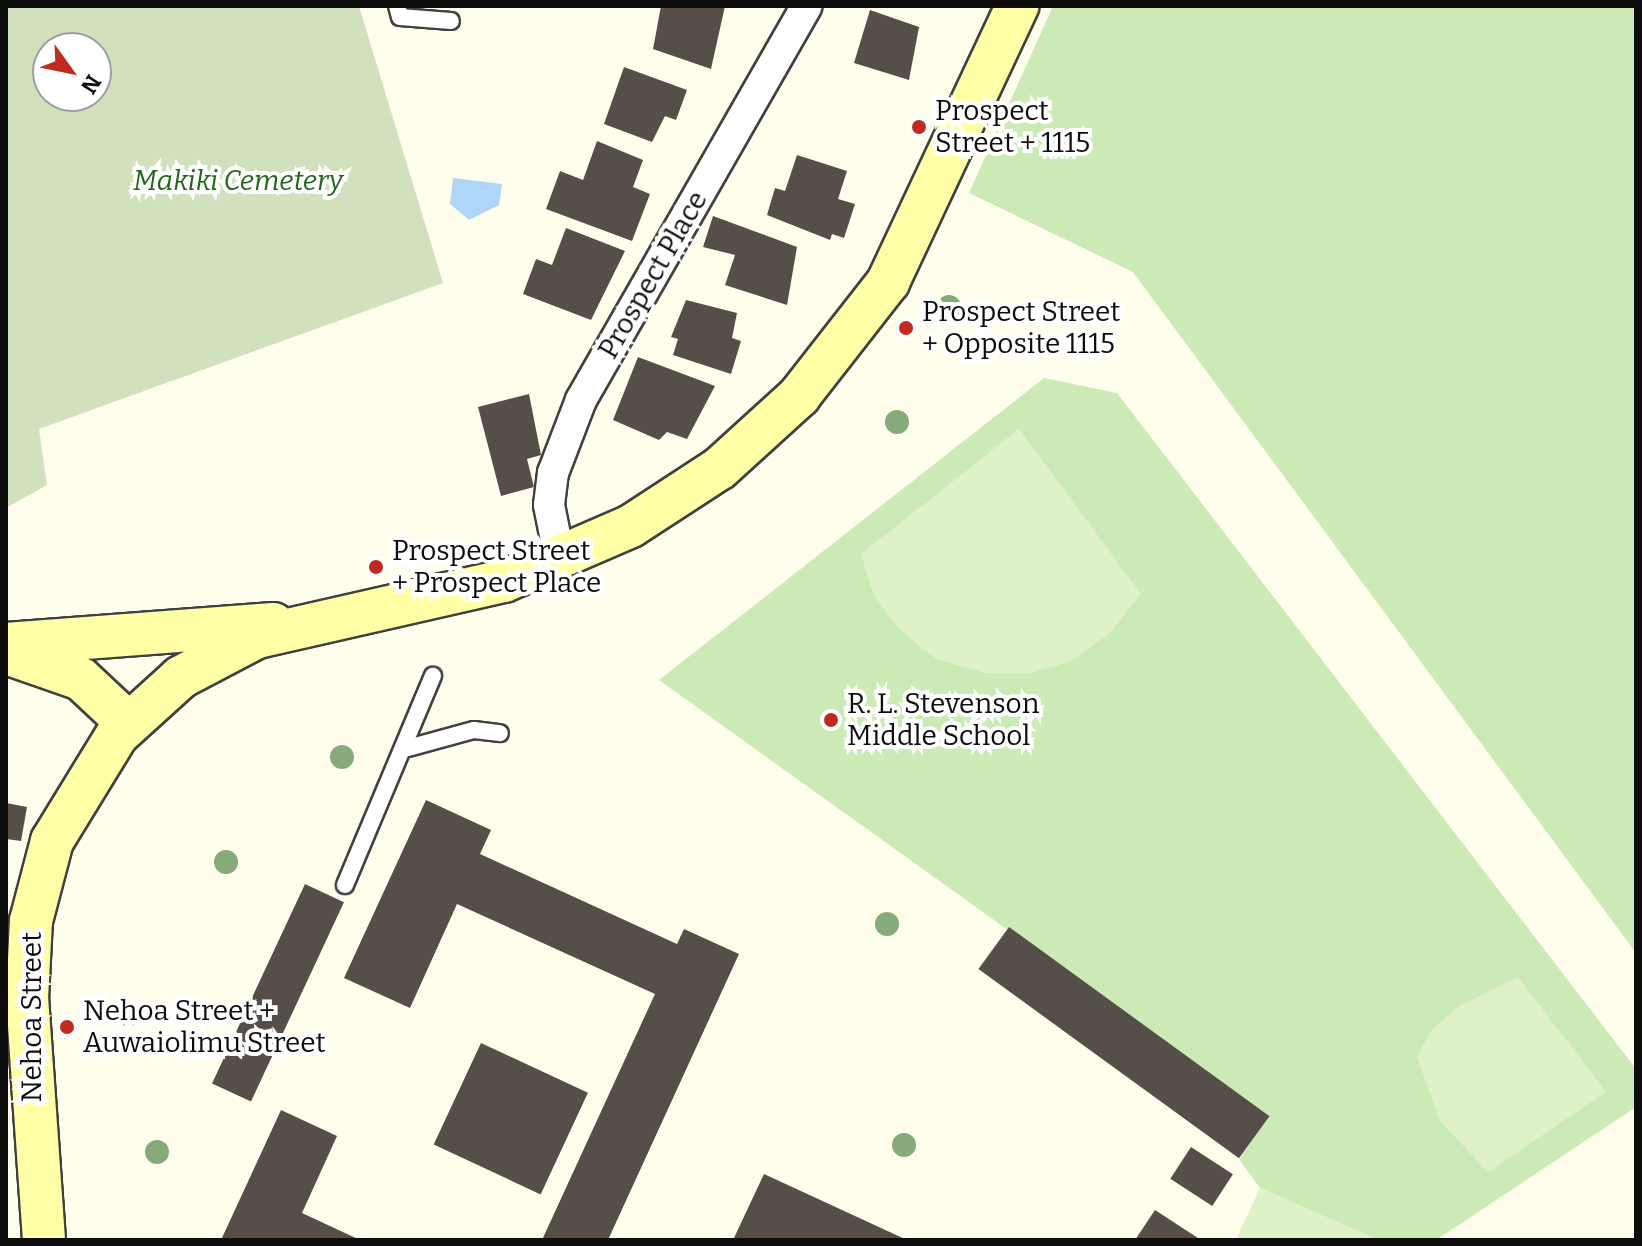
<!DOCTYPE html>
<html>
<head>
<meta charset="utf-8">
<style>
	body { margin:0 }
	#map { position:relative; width:1642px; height:1246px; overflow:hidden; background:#fffdec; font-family:Bitter,serif }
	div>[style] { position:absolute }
	.green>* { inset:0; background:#cbeab5 }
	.cemetery>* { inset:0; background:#d1e1bd }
	.pitch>* { inset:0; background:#def1c7 }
	.water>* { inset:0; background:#afd5f8 }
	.building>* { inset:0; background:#564f49; transform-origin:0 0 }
	.roads { filter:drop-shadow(2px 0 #404040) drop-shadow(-2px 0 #404040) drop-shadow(0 2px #404040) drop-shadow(0 -2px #404040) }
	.lane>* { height:16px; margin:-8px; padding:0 8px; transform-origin:8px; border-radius:8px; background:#fff }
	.street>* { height:30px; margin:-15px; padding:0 15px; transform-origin:15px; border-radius:15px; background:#fff }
	.secondary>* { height:42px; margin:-21px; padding:0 21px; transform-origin:21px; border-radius:21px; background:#ffffa7 }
	.trees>* { width:24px; height:24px; margin:-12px; border-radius:50%; background:#86aa79 }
	.dots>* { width:22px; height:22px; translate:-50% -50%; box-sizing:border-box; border:4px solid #fff; border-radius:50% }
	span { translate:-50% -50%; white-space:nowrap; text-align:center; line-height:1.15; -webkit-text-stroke:8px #fff; paint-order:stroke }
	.poi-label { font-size:28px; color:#0d0d0d }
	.left { translate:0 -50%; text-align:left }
	.park-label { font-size:28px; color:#23661b; font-style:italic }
	.street-label { font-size:28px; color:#0d0d0d }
	.frame { position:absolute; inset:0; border:8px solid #0d0d0d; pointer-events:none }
	.north { position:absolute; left:32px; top:32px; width:80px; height:80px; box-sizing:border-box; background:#fff; border:2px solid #9e9e9e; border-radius:50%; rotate:123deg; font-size:22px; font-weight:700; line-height:32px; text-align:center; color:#0d0d0d }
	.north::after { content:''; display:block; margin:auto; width:28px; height:36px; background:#c12a20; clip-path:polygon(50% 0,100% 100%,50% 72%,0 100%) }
</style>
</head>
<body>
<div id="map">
	<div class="green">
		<i style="clip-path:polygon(1053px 6px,1636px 6px,1636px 953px,1133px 272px,969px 193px)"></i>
		<i style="clip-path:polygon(1044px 378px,1117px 393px,1636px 1069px,1636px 1107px,1436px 1240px,1378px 1240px,1260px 1188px,1239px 1159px,1269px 1117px,659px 680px)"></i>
	</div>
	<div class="cemetery">
		<i style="clip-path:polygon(evenodd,6px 6px,359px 6px,443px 283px,39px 429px,47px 485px,6px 508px,6px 6px,48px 48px,96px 48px,96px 96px,48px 96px,48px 48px)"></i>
	</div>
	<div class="pitch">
		<i style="clip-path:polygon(1019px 429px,1141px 594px,1109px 634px,1069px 662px,1027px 674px,985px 673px,936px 659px,900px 630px,873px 594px,861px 554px)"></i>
		<i style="clip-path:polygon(1518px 977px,1606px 1092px,1488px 1172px,1440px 1121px,1417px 1057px,1432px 1029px,1461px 1005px)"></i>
		<i style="clip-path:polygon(1260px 1188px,1378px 1240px,1236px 1240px)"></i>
	</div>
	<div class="water">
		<i style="clip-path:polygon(453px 178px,502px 184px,499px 205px,469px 220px,450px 204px)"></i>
	</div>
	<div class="building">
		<i style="clip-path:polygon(661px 6px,725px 6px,711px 69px,653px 49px)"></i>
		<i style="clip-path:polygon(870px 10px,919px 27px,909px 80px,854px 63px)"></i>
		<i style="clip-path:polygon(624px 67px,687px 90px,676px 120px,665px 116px,652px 142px,604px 124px)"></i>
		<i style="clip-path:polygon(597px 141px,643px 160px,633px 187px,650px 194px,632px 241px,546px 209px,560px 171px,583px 180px)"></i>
		<i style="clip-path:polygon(797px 155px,847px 171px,838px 199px,855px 204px,844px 238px,832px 234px,830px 240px,767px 215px,775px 188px,785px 191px)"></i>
		<i style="clip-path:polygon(713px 216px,797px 247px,787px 305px,725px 285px,735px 255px,703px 247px)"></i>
		<i style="clip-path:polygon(566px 228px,625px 251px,591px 320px,523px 294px,536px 259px,552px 265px)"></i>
		<i style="clip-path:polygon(686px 300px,737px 313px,732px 338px,741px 341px,731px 374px,673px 355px,678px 339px,671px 337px)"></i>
		<i style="clip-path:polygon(638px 357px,715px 386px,687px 439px,667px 432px,659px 440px,613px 420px)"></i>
		<i style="clip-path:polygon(529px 394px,541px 455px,527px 459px,534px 487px,501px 496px,478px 407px)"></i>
		<i style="clip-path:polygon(426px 800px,491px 830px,480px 854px,677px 944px,684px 929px,739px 954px,608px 1240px,542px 1240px,655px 994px,457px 904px,410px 1008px,344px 978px)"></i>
		<i style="clip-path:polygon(6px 803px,27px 807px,21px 841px,6px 839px)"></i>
		<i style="left:305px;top:884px;width:43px;height:220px;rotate:25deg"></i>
		<i style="left:1009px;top:927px;width:322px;height:52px;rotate:36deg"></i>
		<i style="left:481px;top:1043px;width:118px;height:112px;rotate:25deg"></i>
		<i style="clip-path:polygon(281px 1110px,337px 1136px,302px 1213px,360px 1240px,221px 1240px)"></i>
		<i style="left:1191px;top:1147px;width:50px;height:38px;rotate:33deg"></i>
		<i style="clip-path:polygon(764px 1174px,907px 1240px,733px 1240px)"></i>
		<i style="clip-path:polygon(1155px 1210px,1201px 1240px,1135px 1240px)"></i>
	</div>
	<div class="roads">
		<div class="lane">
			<i style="left:397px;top:6px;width:11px;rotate:75deg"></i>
			<i style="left:400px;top:17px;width:51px;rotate:4.5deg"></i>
			<i style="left:408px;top:748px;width:68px;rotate:-15.3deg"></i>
			<i style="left:474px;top:730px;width:26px;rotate:7deg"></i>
			<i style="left:345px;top:885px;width:227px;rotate:-67.2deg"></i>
		</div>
		<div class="street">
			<i style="left:560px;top:560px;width:56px;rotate:-101.3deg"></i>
			<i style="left:549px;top:505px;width:32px;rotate:-83deg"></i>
			<i style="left:553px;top:473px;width:78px;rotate:-69deg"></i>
			<i style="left:581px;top:400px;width:454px;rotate:-60.2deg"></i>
		</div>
		<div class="secondary">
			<i style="left:6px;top:644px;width:268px;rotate:-4.3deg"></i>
			<i style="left:6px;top:653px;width:79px;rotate:19.1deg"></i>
			<i style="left:81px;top:679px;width:64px;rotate:43.1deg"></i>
			<i style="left:44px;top:1240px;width:242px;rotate:-94deg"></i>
			<i style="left:27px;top:999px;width:78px;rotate:-87.1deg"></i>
			<i style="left:31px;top:921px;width:83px;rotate:-75.3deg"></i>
			<i style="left:52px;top:841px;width:124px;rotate:-58.5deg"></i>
			<i style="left:117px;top:735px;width:86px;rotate:-42.2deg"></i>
			<i style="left:181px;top:677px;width:86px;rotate:-27.8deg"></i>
			<i style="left:257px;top:637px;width:253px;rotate:-12.8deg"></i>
			<i style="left:504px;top:581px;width:138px;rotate:-23.4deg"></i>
			<i style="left:631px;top:526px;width:106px;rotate:-33.1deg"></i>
			<i style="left:720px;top:468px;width:107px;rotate:-42.3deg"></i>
			<i style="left:799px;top:396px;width:145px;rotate:-52deg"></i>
			<i style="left:888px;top:282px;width:305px;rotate:-64.9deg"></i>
		</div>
	</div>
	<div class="trees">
		<i style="left:949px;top:307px"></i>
		<i style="left:897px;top:422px"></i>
		<i style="left:342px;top:757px"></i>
		<i style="left:226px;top:862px"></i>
		<i style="left:887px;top:924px"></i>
		<i style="left:128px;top:1014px"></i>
		<i style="left:904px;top:1145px"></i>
		<i style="left:157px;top:1152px"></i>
	</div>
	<div class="dots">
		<i style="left:919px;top:127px;background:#c12a20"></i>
		<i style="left:906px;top:328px;background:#c12a20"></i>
		<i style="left:376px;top:567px;background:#c12a20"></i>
		<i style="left:831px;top:720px;background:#c12a20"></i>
		<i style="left:67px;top:1027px;background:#c12a20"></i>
	</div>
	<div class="poi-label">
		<span class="left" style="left:935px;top:127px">Prospect<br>Street + 1115</span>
		<span class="left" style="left:922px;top:328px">Prospect Street<br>+ Opposite 1115</span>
		<span class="left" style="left:392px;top:567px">Prospect Street<br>+ Prospect Place</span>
		<span class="left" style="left:847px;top:720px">R. L. Stevenson<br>Middle School</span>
		<span class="left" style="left:83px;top:1027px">Nehoa Street +<br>Auwaiolimu Street</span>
	</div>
	<div class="park-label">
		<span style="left:238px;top:181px">Makiki Cemetery</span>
	</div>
	<div class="street-label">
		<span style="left:653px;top:275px;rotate:-60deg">Prospect Place</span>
		<span style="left:32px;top:1017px;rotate:-90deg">Nehoa Street</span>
	</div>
	<div class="frame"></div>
	<div class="north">N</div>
</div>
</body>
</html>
